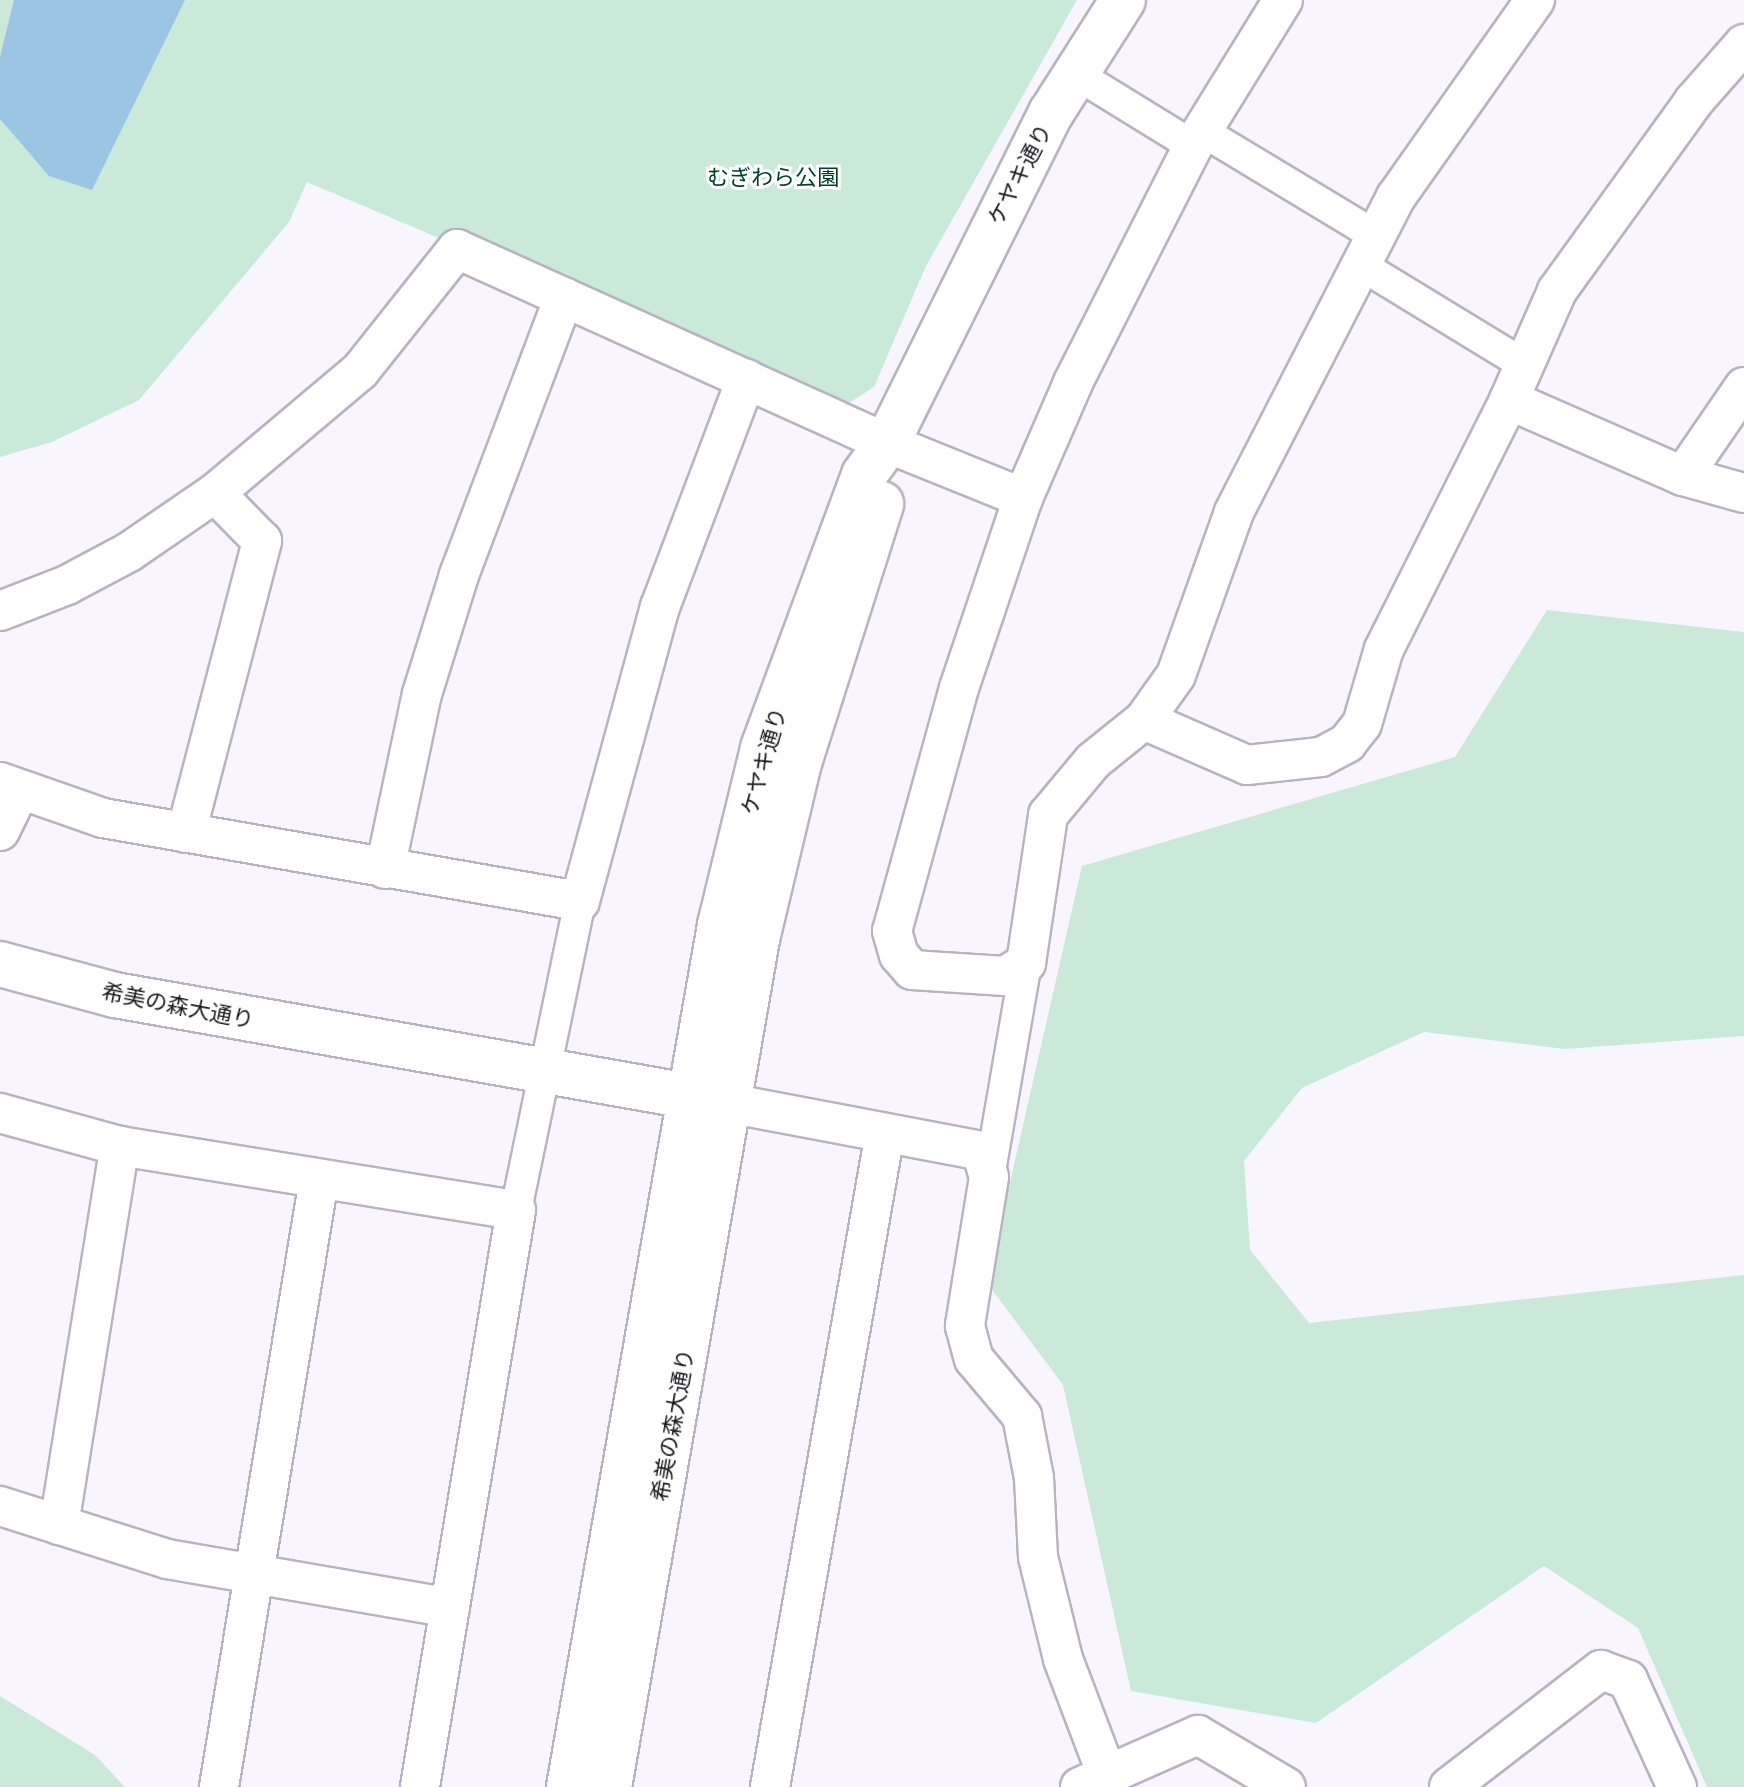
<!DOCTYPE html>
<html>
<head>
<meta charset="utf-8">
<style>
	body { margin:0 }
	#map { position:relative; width:1744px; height:1787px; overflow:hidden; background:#f8f5ff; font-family:Barlow,"Noto Sans JP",sans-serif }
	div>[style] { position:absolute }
	.green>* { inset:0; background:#cae9d9 }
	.water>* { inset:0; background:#9cc5e4 }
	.roads { filter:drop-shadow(2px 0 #b8b3c2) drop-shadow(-2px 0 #b8b3c2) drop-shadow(0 2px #b8b3c2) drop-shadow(0 -2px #b8b3c2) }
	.pedestrian>* { height:30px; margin:-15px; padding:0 15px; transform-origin:15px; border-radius:15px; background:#fff }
	.minor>* { height:38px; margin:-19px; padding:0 19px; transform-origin:19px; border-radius:19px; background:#fff }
	.tertiary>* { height:44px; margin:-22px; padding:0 22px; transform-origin:22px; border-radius:22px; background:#fff }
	span { translate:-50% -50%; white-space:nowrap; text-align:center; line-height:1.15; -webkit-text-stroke:6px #fff; paint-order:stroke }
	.street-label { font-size:22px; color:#1a181e }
	.park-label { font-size:22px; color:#004029 }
</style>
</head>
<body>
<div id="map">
	<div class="green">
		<i style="clip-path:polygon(0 0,1077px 0,926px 266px,874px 387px,846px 405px,454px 229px,446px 241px,307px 182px,289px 222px,139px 400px,52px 442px,0 457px)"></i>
		<i style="clip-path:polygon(1547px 610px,1744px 632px,1744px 1036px,1565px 1049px,1424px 1032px,1302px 1088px,1244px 1161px,1250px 1250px,1309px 1323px,1744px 1275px,1744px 1787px,1707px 1787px,1638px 1628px,1544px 1566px,1316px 1723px,1131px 1691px,1063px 1385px,987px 1283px,1082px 866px,1455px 757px)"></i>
		<i style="clip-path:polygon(0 1696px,95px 1755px,125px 1787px,0 1787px)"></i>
	</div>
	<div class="water">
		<i style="clip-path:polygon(14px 0,185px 0,92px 190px,49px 176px,0 119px,0 57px)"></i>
	</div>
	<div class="roads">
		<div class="pedestrian">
			<i style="left:1076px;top:74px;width:137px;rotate:31.6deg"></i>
			<i style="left:1202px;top:131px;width:203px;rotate:31.1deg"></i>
			<i style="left:1361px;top:265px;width:192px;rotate:31.4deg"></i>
			<i style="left:989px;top:1177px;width:217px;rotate:-80.2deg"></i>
			<i style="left:516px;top:1210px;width:316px;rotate:-78.3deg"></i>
		</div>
		<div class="minor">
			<i style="left:1283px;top:0;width:172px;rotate:121.7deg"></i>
			<i style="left:1193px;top:146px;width:266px;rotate:116.9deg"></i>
			<i style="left:1073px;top:383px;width:125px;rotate:113.5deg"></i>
			<i style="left:1023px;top:498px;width:200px;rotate:108.6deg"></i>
			<i style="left:959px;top:688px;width:252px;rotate:105.4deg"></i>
			<i style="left:892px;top:931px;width:25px;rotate:74deg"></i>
			<i style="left:899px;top:955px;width:20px;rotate:49deg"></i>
			<i style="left:912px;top:970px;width:93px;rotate:3.7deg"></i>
			<i style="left:1005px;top:976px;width:25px;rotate:-32deg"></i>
			<i style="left:1026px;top:963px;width:150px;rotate:-81.5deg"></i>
			<i style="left:1048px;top:815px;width:70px;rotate:-50.2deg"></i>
			<i style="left:1093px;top:761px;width:65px;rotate:-38.8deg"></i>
			<i style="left:1144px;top:720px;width:55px;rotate:-54.6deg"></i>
			<i style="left:1176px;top:675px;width:173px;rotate:-70.4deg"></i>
			<i style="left:1234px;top:512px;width:354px;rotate:-62.8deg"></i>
			<i style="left:1396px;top:197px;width:241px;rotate:-54.8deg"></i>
			<i style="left:1509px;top:400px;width:190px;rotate:23.6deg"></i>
			<i style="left:1683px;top:476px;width:63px;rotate:15.6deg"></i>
			<i style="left:1683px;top:476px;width:108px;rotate:-55.6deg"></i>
			<i style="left:0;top:611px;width:72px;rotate:-21.2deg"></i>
			<i style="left:67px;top:585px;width:70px;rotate:-28deg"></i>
			<i style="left:129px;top:552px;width:104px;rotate:-34.5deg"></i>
			<i style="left:215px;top:493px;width:189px;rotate:-40.1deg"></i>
			<i style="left:360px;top:371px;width:156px;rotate:-51.5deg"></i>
			<i style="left:457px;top:249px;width:472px;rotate:24.3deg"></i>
			<i style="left:887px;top:443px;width:147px;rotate:22deg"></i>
			<i style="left:1144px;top:720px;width:112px;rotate:23.6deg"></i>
			<i style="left:1247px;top:765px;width:74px;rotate:-6.2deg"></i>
			<i style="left:1321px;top:757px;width:30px;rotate:-28deg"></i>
			<i style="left:1347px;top:743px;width:24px;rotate:-52deg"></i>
			<i style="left:1362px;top:724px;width:78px;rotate:-73.7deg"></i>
			<i style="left:1384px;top:649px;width:279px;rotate:-63.3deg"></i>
			<i style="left:1509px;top:400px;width:119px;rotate:-66.2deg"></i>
			<i style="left:1557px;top:291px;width:234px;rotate:-54.2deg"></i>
			<i style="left:1694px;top:101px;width:76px;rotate:-48.7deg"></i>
			<i style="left:0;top:782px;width:109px;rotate:19.3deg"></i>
			<i style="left:103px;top:818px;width:484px;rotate:9.9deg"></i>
			<i style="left:580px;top:901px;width:305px;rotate:-74.8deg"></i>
			<i style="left:660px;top:607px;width:244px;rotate:-69.3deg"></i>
			<i style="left:0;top:831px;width:43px;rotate:-64deg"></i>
			<i style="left:186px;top:833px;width:302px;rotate:-75.4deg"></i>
			<i style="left:262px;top:541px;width:67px;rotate:-134.4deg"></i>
			<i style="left:385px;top:869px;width:179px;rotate:-78.1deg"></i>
			<i style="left:422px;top:694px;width:125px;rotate:-72.7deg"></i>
			<i style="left:459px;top:575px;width:297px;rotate:-69.3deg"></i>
			<i style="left:728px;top:1103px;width:258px;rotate:10.7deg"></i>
			<i style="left:981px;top:1151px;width:27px;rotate:73deg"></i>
			<i style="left:989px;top:1177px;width:151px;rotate:99.2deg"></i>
			<i style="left:965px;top:1326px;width:34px;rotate:75deg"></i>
			<i style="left:974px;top:1359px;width:75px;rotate:49.9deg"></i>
			<i style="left:1022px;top:1416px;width:63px;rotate:79deg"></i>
			<i style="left:1034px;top:1478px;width:79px;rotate:87.1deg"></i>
			<i style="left:1038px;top:1557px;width:105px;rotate:76.2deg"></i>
			<i style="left:1063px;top:1659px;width:124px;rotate:69.2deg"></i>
			<i style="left:0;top:1113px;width:124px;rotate:15.4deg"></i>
			<i style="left:120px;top:1146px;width:401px;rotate:9.2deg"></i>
			<i style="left:516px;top:1210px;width:585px;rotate:99.45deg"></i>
			<i style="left:0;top:1506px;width:175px;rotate:17.6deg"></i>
			<i style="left:167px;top:1559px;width:287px;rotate:9.8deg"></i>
			<i style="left:59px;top:1525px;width:384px;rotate:-80.9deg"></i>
			<i style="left:219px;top:1787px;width:616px;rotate:-80.66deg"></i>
			<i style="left:770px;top:1787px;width:664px;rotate:-80.03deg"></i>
			<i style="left:1080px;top:1787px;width:129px;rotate:-23.8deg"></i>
			<i style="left:1198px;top:1735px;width:102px;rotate:30.6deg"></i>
			<i style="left:1449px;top:1787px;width:192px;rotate:-37.6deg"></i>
			<i style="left:1601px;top:1670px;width:29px;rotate:20deg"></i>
			<i style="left:1628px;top:1680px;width:118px;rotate:65.4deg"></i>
		</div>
		<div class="tertiary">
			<i style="left:0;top:964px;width:119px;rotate:15.1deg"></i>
			<i style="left:115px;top:995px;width:610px;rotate:10deg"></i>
			<i style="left:569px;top:1787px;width:875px;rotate:-80.06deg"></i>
			<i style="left:720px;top:925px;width:182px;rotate:-76.3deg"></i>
			<i style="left:763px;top:748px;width:291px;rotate:-69.7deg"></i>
			<i style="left:864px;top:475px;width:39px;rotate:-54deg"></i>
			<i style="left:887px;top:443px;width:369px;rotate:-63.6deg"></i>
			<i style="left:1051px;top:113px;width:134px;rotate:-57.5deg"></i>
			<i style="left:609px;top:1787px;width:861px;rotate:-80.1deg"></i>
			<i style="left:757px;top:939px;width:181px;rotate:-76.6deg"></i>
			<i style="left:799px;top:763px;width:272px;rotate:-72.4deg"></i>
		</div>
	</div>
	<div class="street-label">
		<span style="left:1019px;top:174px;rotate:-62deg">ケヤキ通り</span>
		<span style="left:763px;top:761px;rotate:-74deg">ケヤキ通り</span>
		<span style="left:178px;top:1005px;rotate:11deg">希美の森大通り</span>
		<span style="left:672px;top:1425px;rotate:-80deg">希美の森大通り</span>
	</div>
	<div class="park-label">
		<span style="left:773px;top:177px">むぎわら公園</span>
	</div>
</div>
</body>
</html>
